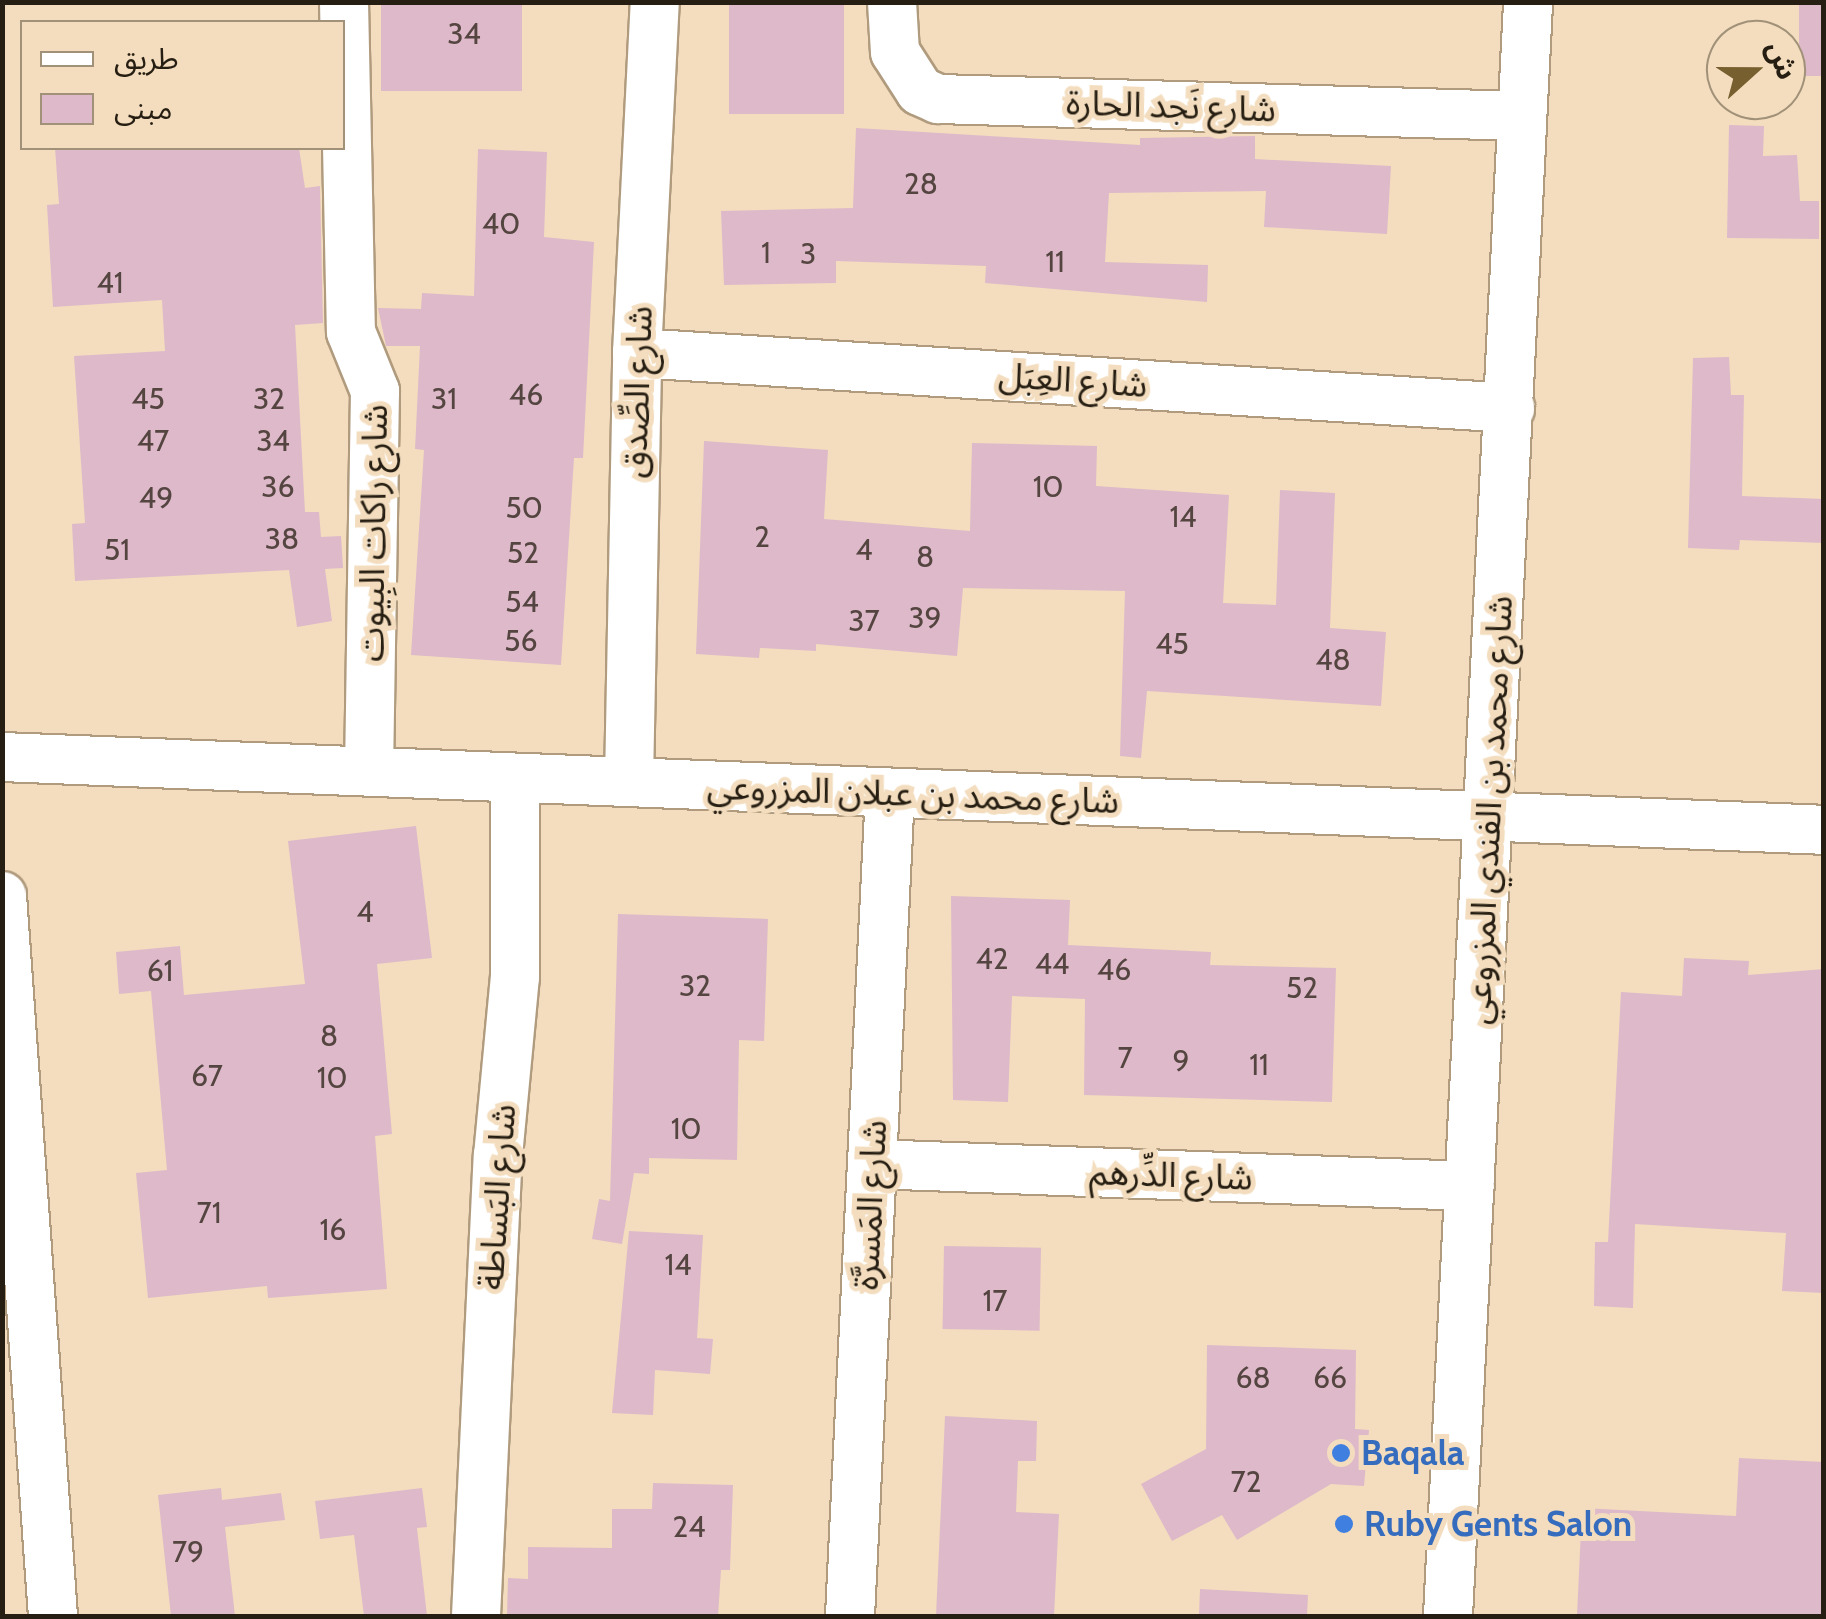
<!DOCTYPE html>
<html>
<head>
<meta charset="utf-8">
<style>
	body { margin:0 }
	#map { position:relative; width:1826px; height:1619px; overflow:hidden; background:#f3ddbe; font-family:Cabin,"Noto Sans Arabic",sans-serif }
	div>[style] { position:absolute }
	.building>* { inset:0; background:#deb9ca; transform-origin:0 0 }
	.roads { filter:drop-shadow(2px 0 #b09b7e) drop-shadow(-2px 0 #b09b7e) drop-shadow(0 2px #b09b7e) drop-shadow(0 -2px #b09b7e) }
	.minor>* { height:48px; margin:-24px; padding:0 24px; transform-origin:24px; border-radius:24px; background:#fff }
	.dots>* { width:28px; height:28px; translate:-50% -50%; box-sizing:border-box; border:5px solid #f3ddbe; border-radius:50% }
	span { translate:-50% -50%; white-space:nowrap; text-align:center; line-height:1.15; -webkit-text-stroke:10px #f3ddbe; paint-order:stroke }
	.number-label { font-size:30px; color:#544540 }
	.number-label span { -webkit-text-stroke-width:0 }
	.street-label { font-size:35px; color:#261e12 }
	.shop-label { font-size:35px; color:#366cbe; font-weight:700 }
	.left { translate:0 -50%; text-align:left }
	.frame { position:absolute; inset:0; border:5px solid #261e12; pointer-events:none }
	.legend { position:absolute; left:20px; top:20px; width:325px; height:130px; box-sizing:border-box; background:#f3ddbe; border:2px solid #a19179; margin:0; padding:12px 18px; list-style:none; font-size:30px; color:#261e12 }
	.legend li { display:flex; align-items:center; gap:20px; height:50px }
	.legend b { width:50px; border:2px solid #a19179 }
	.north { position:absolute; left:1706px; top:20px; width:100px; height:100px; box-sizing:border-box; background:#f3ddbe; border:2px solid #a19179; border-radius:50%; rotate:69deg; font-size:28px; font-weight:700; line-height:40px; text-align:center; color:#261e12 }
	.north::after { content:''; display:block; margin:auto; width:35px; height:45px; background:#775f2f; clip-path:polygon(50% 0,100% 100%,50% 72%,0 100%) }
</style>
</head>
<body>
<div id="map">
	<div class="building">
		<i style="left:381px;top:2px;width:141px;height:89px"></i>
		<i style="left:729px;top:2px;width:115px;height:112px"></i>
		<i style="left:1799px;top:2px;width:25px;height:74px"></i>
		<i style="clip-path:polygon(1729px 125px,1764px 126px,1763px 156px,1797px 155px,1800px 201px,1819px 201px,1819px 239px,1727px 238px)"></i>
		<i style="clip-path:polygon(856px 128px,1140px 145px,1140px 138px,1255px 136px,1255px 159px,1391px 166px,1387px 234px,1264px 227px,1266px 191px,1109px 193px,1105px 262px,1208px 265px,1207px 302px,985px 283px,986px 266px,836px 261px,836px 283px,724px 285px,721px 211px,853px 208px)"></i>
		<i style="clip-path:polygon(55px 148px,299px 148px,305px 188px,320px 186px,323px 323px,295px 325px,305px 512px,319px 512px,321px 537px,341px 536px,343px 568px,325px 569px,332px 621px,297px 627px,289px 570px,75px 581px,72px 524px,85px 523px,74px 356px,165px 351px,162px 300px,53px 307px,47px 205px,59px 204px)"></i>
		<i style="clip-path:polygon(478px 149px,547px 152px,544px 237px,594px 242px,583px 458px,574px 458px,561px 665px,411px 655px,424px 450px,415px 449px,420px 346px,386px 346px,378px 308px,421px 309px,422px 293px,474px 296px)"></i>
		<i style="clip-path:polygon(1729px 357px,1731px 395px,1744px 395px,1742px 496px,1824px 499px,1824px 543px,1740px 540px,1739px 550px,1688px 548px,1693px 358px)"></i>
		<i style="clip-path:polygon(704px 441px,828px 450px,824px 519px,970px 531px,972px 443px,1097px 446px,1096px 486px,1229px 495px,1223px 603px,1276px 605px,1280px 490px,1335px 493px,1330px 628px,1386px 632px,1381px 706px,1147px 691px,1141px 758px,1120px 756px,1125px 591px,963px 588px,957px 656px,816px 644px,816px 651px,760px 648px,759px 658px,696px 654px)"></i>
		<i style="clip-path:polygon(416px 826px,432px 958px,377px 964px,392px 1134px,375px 1136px,387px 1289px,268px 1298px,267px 1286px,148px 1298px,136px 1173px,167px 1170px,151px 991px,119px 994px,116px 952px,180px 946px,184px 995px,305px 984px,288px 841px)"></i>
		<i style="clip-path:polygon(951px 896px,1070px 900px,1068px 945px,1211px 952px,1210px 965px,1336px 968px,1332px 1102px,1084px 1095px,1085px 999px,1012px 996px,1008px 1102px,953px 1100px)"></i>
		<i style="clip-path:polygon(618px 914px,768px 919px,764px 1041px,739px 1040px,737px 1160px,649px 1158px,649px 1174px,634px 1173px,622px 1244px,592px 1239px,599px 1199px,610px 1201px)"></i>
		<i style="clip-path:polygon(1684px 958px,1749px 961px,1748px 975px,1824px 969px,1824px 1293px,1782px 1291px,1786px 1233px,1635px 1224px,1633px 1308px,1594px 1306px,1595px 1242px,1608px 1242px,1621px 992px,1682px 996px)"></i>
		<i style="clip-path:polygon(629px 1231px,703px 1235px,697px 1338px,713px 1339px,710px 1374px,655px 1370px,653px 1415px,612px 1413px)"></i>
		<i style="left:944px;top:1246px;width:97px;height:83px;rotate:1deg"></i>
		<i style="clip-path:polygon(1207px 1345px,1356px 1350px,1355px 1429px,1369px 1430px,1364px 1486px,1331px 1484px,1237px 1540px,1222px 1515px,1172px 1541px,1141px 1484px,1206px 1449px)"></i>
		<i style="clip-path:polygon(945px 1416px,1037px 1421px,1036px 1461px,1018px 1461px,1016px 1512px,1059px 1514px,1054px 1616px,936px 1616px)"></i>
		<i style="clip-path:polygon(1739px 1458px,1824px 1462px,1824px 1616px,1577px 1616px,1582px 1508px,1736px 1516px)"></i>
		<i style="clip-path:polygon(653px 1483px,733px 1485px,730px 1570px,721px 1570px,718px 1616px,507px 1616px,508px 1578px,528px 1579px,528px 1547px,612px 1548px,612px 1509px,652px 1509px)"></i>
		<i style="clip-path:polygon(221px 1488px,222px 1500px,281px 1493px,285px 1520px,225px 1527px,235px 1616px,171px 1616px,158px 1495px)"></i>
		<i style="clip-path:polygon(422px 1488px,427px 1527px,417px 1528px,427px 1616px,364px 1616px,354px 1535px,320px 1539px,315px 1501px)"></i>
		<i style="clip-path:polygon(1200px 1589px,1308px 1595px,1307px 1616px,1199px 1616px)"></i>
	</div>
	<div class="roads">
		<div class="minor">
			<i style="left:344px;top:2px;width:330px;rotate:88.8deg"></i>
			<i style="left:351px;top:332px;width:64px;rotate:67.9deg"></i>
			<i style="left:375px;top:391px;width:379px;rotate:90.9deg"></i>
			<i style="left:892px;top:2px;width:50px;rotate:86.6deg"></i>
			<i style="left:895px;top:52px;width:46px;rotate:57.3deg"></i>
			<i style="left:920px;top:91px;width:20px;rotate:24deg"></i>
			<i style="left:938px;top:99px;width:583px;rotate:1.67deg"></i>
			<i style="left:637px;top:353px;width:875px;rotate:3.6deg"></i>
			<i style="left:2px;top:757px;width:1823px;rotate:2.29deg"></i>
			<i style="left:629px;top:782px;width:429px;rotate:-88.9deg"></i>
			<i style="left:637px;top:353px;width:351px;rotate:-87.1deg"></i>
			<i style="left:2px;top:896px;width:722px;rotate:85.95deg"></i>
			<i style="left:872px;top:1164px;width:598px;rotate:2.11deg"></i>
			<i style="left:476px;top:1616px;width:461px;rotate:-87.3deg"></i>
			<i style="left:498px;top:1156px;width:180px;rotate:-84.6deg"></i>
			<i style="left:515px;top:977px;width:199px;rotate:-90deg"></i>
			<i style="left:850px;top:1616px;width:824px;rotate:-87.22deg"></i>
			<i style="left:1448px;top:1616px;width:1616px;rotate:-87.16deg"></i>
		</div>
	</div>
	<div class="dots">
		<i style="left:1341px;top:1453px;background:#3f7fe0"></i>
		<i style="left:1344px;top:1524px;background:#3f7fe0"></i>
	</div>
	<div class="number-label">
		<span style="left:464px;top:34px">34</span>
		<span style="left:921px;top:184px">28</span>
		<span style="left:501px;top:224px">40</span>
		<span style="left:766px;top:253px">1</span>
		<span style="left:808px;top:254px">3</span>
		<span style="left:1055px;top:262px">11</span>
		<span style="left:110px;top:283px">41</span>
		<span style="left:526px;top:395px">46</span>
		<span style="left:148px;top:399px">45</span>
		<span style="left:269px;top:399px">32</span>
		<span style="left:444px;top:399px">31</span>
		<span style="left:153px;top:441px">47</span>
		<span style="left:273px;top:441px">34</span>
		<span style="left:278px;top:487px">36</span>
		<span style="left:1048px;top:487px">10</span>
		<span style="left:156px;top:498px">49</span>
		<span style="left:524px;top:508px">50</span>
		<span style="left:1183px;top:517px">14</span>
		<span style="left:762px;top:537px">2</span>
		<span style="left:282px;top:539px">38</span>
		<span style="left:117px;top:550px">51</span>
		<span style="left:864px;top:550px">4</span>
		<span style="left:523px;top:553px">52</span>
		<span style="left:925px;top:557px">8</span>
		<span style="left:522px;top:602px">54</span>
		<span style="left:925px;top:618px">39</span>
		<span style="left:864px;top:621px">37</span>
		<span style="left:521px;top:641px">56</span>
		<span style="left:1172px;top:644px">45</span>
		<span style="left:1333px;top:660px">48</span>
		<span style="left:365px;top:912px">4</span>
		<span style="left:992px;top:959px">42</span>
		<span style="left:1052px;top:964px">44</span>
		<span style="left:1114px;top:970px">46</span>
		<span style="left:160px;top:971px">61</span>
		<span style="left:695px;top:986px">32</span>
		<span style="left:1302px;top:988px">52</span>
		<span style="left:329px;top:1036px">8</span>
		<span style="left:1125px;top:1058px">7</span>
		<span style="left:1181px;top:1061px">9</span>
		<span style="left:1259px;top:1065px">11</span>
		<span style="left:207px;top:1076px">67</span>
		<span style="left:332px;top:1078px">10</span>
		<span style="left:686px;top:1129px">10</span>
		<span style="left:209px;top:1213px">71</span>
		<span style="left:333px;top:1230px">16</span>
		<span style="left:678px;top:1265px">14</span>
		<span style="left:995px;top:1301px">17</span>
		<span style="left:1253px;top:1378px">68</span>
		<span style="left:1330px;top:1378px">66</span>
		<span style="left:1246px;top:1482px">72</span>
		<span style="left:689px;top:1527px">24</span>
		<span style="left:188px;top:1552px">79</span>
	</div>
	<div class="street-label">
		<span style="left:1171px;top:106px;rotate:2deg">شارع نَجد الحارة</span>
		<span style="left:1073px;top:380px;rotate:4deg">شارع العِبَل</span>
		<span style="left:637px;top:392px;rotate:-88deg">شارع الصِّدق</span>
		<span style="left:373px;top:533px;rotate:-89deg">شارع راكات البِيوت</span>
		<span style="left:913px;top:794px;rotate:2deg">شارع محمد بن عبلان المزروعي</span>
		<span style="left:1489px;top:810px;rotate:-87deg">شارع محمد بن الفندي المزروعي</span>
		<span style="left:1171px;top:1175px;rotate:2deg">شارع الدِّرهم</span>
		<span style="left:497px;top:1197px;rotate:-86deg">شارع البَساطة</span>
		<span style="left:870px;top:1205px;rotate:-87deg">شارع المَسرَّة</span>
	</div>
	<div class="shop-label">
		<span class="left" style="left:1361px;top:1453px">Baqala</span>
		<span class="left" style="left:1364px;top:1524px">Ruby Gents Salon</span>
	</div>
	<div class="frame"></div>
	<ul class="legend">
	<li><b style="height:12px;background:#fff"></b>طريق</li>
	<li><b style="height:28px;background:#deb9ca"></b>مبنى</li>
	</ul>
	<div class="north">ش</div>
</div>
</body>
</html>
